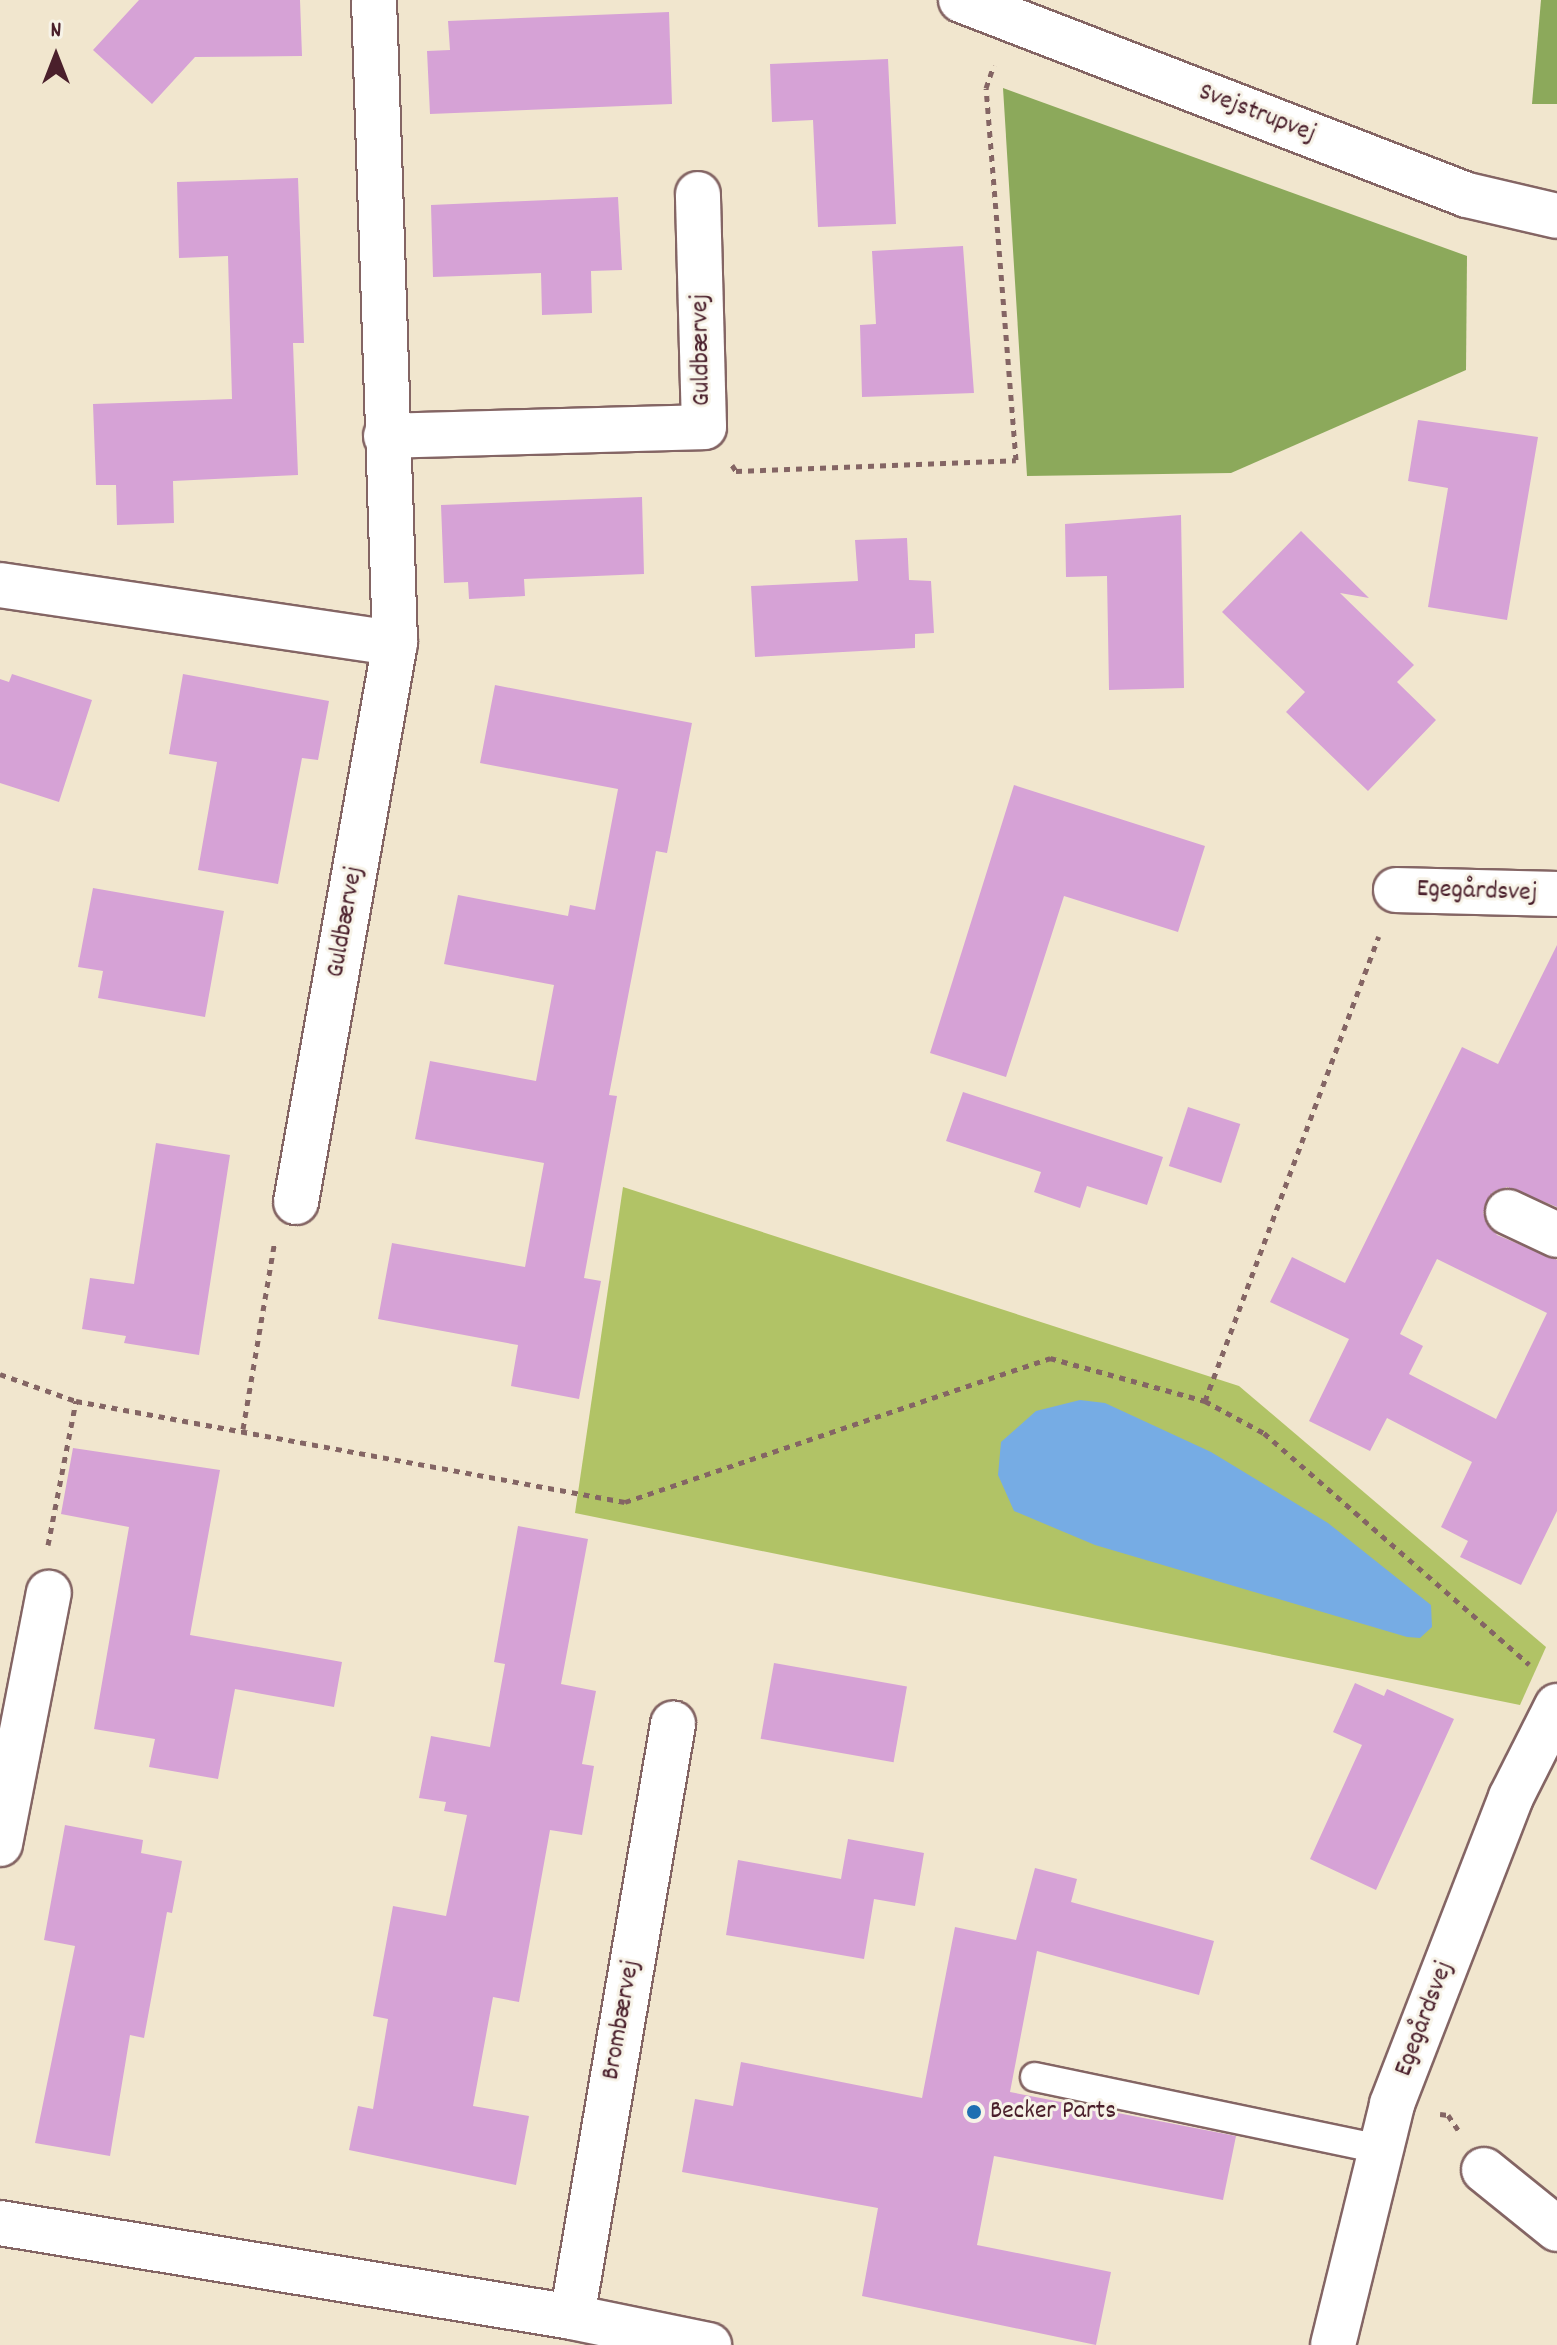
<!DOCTYPE html>
<html>
<head>
<meta charset="utf-8">
<style>
	body { margin:0 }
	#map { position:relative; width:1557px; height:2345px; overflow:hidden; background:#f1e6ce; font-family:Dekko,sans-serif }
	div>[style] { position:absolute }
	.green>* { inset:0; background:#b1c366 }
	.forest>* { inset:0; background:#8ca95b }
	.water>* { inset:0; background:#76ace4 }
	.building>* { inset:0; background:#d6a2d6; transform-origin:0 0 }
	.path>* { height:5px; margin-top:-2.5px; transform-origin:0; background:repeating-linear-gradient(90deg,#846564 0 6px,transparent 0 12px) }
	.roads { filter:drop-shadow(2px 0 #846564) drop-shadow(-2px 0 #846564) drop-shadow(0 2px #846564) drop-shadow(0 -2px #846564) }
	.service>* { height:28px; margin:-14px; padding:0 14px; transform-origin:14px; border-radius:14px; background:#fff }
	.minor>* { height:44px; margin:-22px; padding:0 22px; transform-origin:22px; border-radius:22px; background:#fff }
	.dots>* { width:22px; height:22px; translate:-50% -50%; box-sizing:border-box; border:4px solid #f7f3e8; border-radius:50% }
	span { translate:-50% -50%; white-space:nowrap; text-align:center; line-height:1.15; -webkit-text-stroke:6px #f7f3e8; paint-order:stroke }
	.street-label { font-size:26px; color:#4a1f2b }
	.poi-label { font-size:26px; color:#4a1f2b }
	.left { translate:0 -50%; text-align:left }
	.north { position:absolute; left:16px; top:16px; width:80px; height:80px; -webkit-text-stroke:6px #f7f3e8; paint-order:stroke; rotate:0deg; font-size:22px; font-weight:700; line-height:32px; text-align:center; color:#4a1f2b }
	.north::after { content:''; display:block; margin:auto; width:28px; height:36px; background:#4a1f2b; clip-path:polygon(50% 0,100% 100%,50% 72%,0 100%) }
</style>
</head>
<body>
<div id="map">
	<div class="green">
		<i style="clip-path:polygon(623px 1187px,1239px 1386px,1546px 1647px,1520px 1705px,575px 1513px)"></i>
	</div>
	<div class="forest">
		<i style="clip-path:polygon(1541px 0,1557px 0,1557px 104px,1532px 104px)"></i>
		<i style="clip-path:polygon(1003px 88px,1467px 256px,1466px 370px,1231px 473px,1027px 476px)"></i>
	</div>
	<div class="water">
		<i style="clip-path:polygon(1080px 1400px,1105px 1403px,1211px 1452px,1328px 1523px,1431px 1605px,1432px 1627px,1420px 1638px,1407px 1637px,1095px 1545px,1014px 1511px,998px 1475px,1001px 1442px,1036px 1411px)"></i>
	</div>
	<div class="building">
		<i style="clip-path:polygon(139px 0,300px 0,302px 56px,195px 57px,152px 104px,93px 50px)"></i>
		<i style="clip-path:polygon(669px 12px,672px 104px,430px 114px,427px 51px,450px 50px,448px 21px)"></i>
		<i style="clip-path:polygon(888px 59px,896px 224px,818px 227px,813px 120px,772px 122px,770px 64px)"></i>
		<i style="clip-path:polygon(298px 178px,304px 343px,293px 343px,298px 475px,173px 481px,174px 523px,117px 525px,116px 485px,96px 485px,93px 404px,232px 399px,228px 256px,179px 258px,177px 182px)"></i>
		<i style="clip-path:polygon(618px 197px,622px 270px,591px 271px,592px 313px,542px 315px,541px 273px,433px 277px,431px 205px)"></i>
		<i style="clip-path:polygon(963px 246px,974px 393px,862px 397px,860px 325px,876px 324px,872px 251px)"></i>
		<i style="clip-path:polygon(1418px 420px,1538px 437px,1507px 620px,1428px 607px,1448px 488px,1408px 481px)"></i>
		<i style="clip-path:polygon(642px 497px,644px 574px,524px 579px,525px 596px,469px 599px,468px 582px,444px 583px,441px 505px)"></i>
		<i style="clip-path:polygon(1181px 515px,1184px 688px,1109px 690px,1107px 576px,1066px 577px,1065px 524px)"></i>
		<i style="clip-path:polygon(1301px 531px,1369px 598px,1340px 593px,1414px 665px,1397px 682px,1436px 720px,1368px 791px,1286px 712px,1305px 692px,1222px 612px)"></i>
		<i style="clip-path:polygon(907px 538px,909px 580px,931px 581px,934px 633px,915px 634px,915px 648px,755px 657px,751px 586px,858px 581px,855px 540px)"></i>
		<i style="clip-path:polygon(12px 674px,92px 700px,59px 802px,0 783px,0 679px,9px 682px)"></i>
		<i style="clip-path:polygon(183px 674px,329px 701px,318px 760px,302px 758px,278px 884px,198px 870px,217px 762px,169px 754px)"></i>
		<i style="clip-path:polygon(495px 685px,692px 723px,667px 853px,656px 851px,609px 1095px,617px 1096px,584px 1278px,601px 1281px,579px 1399px,511px 1386px,518px 1345px,378px 1319px,392px 1243px,525px 1267px,544px 1163px,415px 1139px,430px 1061px,536px 1081px,554px 985px,444px 964px,458px 895px,568px 916px,570px 905px,595px 910px,618px 789px,480px 763px)"></i>
		<i style="clip-path:polygon(1014px 785px,1205px 846px,1178px 932px,1064px 896px,1006px 1077px,930px 1053px)"></i>
		<i style="clip-path:polygon(93px 888px,224px 911px,205px 1017px,98px 998px,103px 971px,78px 967px)"></i>
		<i style="clip-path:polygon(evenodd,1557px 945px,1557px 1207px,1507px 1187px,1493px 1192px,1483px 1213px,1497px 1235px,1557px 1260px,1557px 1511px,1521px 1585px,1460px 1557px,1468px 1541px,1441px 1527px,1472px 1462px,1387px 1418px,1370px 1451px,1309px 1421px,1349px 1339px,1270px 1302px,1292px 1257px,1345px 1283px,1462px 1047px,1498px 1064px,1557px 945px,1437px 1259px,1547px 1313px,1496px 1419px,1409px 1374px,1423px 1346px,1400px 1334px,1437px 1259px)"></i>
		<i style="clip-path:polygon(963px 1092px,1163px 1157px,1147px 1205px,1087px 1186px,1080px 1208px,1034px 1192px,1041px 1172px,946px 1141px)"></i>
		<i style="left:1188px;top:1107px;width:55px;height:62px;rotate:18deg"></i>
		<i style="clip-path:polygon(156px 1143px,230px 1155px,199px 1355px,124px 1343px,126px 1336px,82px 1329px,90px 1278px,134px 1284px)"></i>
		<i style="clip-path:polygon(73px 1448px,220px 1470px,190px 1635px,342px 1662px,334px 1707px,235px 1689px,218px 1779px,149px 1767px,155px 1739px,94px 1729px,129px 1527px,61px 1514px)"></i>
		<i style="clip-path:polygon(518px 1526px,588px 1539px,561px 1684px,596px 1691px,582px 1764px,594px 1766px,582px 1835px,550px 1830px,519px 2002px,493px 1997px,473px 2106px,529px 2116px,516px 2185px,349px 2150px,358px 2106px,373px 2109px,388px 2019px,373px 2016px,393px 1906px,446px 1916px,467px 1815px,444px 1811px,446px 1802px,419px 1798px,431px 1736px,490px 1747px,505px 1664px,494px 1662px)"></i>
		<i style="left:774px;top:1663px;width:135px;height:77px;rotate:10deg"></i>
		<i style="clip-path:polygon(1355px 1683px,1384px 1696px,1387px 1689px,1454px 1719px,1376px 1890px,1310px 1859px,1362px 1745px,1333px 1732px)"></i>
		<i style="clip-path:polygon(65px 1825px,143px 1840px,141px 1853px,182px 1861px,172px 1913px,167px 1912px,144px 2038px,130px 2035px,110px 2156px,35px 2143px,75px 1946px,44px 1940px)"></i>
		<i style="clip-path:polygon(848px 1839px,924px 1853px,915px 1906px,874px 1899px,864px 1959px,726px 1935px,738px 1860px,841px 1879px)"></i>
		<i style="clip-path:polygon(1035px 1868px,1077px 1879px,1071px 1902px,1214px 1941px,1199px 1995px,1037px 1951px,1010px 2092px,1236px 2136px,1223px 2200px,994px 2156px,977px 2245px,1111px 2272px,1096px 2345px,862px 2296px,878px 2208px,682px 2172px,695px 2099px,733px 2106px,741px 2062px,922px 2098px,955px 1927px,1016px 1940px)"></i>
	</div>
	<div class="path">
		<i style="left:732px;top:465px;width:7px;rotate:56deg"></i>
		<i style="left:736px;top:471px;width:280px;rotate:-2.2deg"></i>
		<i style="left:1016px;top:460px;width:373px;rotate:-94.6deg"></i>
		<i style="left:986px;top:88px;width:24px;rotate:-71deg"></i>
		<i style="left:0;top:1374px;width:81px;rotate:19.6deg"></i>
		<i style="left:76px;top:1401px;width:558px;rotate:10.42deg"></i>
		<i style="left:625px;top:1502px;width:449px;rotate:-18.7deg"></i>
		<i style="left:1050px;top:1358px;width:161px;rotate:15.5deg"></i>
		<i style="left:1205px;top:1401px;width:67px;rotate:28.5deg"></i>
		<i style="left:1264px;top:1433px;width:352px;rotate:41.1deg"></i>
		<i style="left:1205px;top:1401px;width:496px;rotate:-69.5deg"></i>
		<i style="left:243px;top:1429px;width:187px;rotate:-80.4deg"></i>
		<i style="left:48px;top:1545px;width:147px;rotate:-79deg"></i>
		<i style="left:1440px;top:2114px;width:8px;rotate:7deg"></i>
		<i style="left:1448px;top:2115px;width:18px;rotate:56deg"></i>
	</div>
	<div class="roads">
		<div class="service">
			<i style="left:1035px;top:2077px;width:353px;rotate:11.8deg"></i>
		</div>
		<div class="minor">
			<i style="left:961px;top:0;width:542px;rotate:21.08deg"></i>
			<i style="left:1467px;top:195px;width:92px;rotate:13.1deg"></i>
			<i style="left:386px;top:436px;width:318px;rotate:-1.6deg"></i>
			<i style="left:704px;top:427px;width:233px;rotate:-91.5deg"></i>
			<i style="left:0;top:585px;width:399px;rotate:8.4deg"></i>
			<i style="left:1396px;top:890px;width:161px;rotate:1.4deg"></i>
			<i style="left:296px;top:1202px;width:568px;rotate:-79.96deg"></i>
			<i style="left:395px;top:643px;width:643px;rotate:-91.87deg"></i>
			<i style="left:1508px;top:1212px;width:54px;rotate:25.1deg"></i>
			<i style="left:0;top:1844px;width:256px;rotate:-79deg"></i>
			<i style="left:1484px;top:2170px;width:94px;rotate:38.9deg"></i>
			<i style="left:0;top:2223px;width:580px;rotate:9.33deg"></i>
			<i style="left:572px;top:2317px;width:140px;rotate:11.6deg"></i>
			<i style="left:572px;top:2317px;width:602px;rotate:-80.33deg"></i>
			<i style="left:1333px;top:2345px;width:248px;rotate:-76.2deg"></i>
			<i style="left:1392px;top:2104px;width:329px;rotate:-68.8deg"></i>
			<i style="left:1511px;top:1797px;width:102px;rotate:-63.2deg"></i>
		</div>
	</div>
	<div class="dots">
		<i style="left:974px;top:2112px;background:#1f6fb2"></i>
	</div>
	<div class="street-label">
		<span style="left:1257px;top:114px;rotate:21deg">Svejstrupvej</span>
		<span style="left:702px;top:350px;rotate:-91deg">Guldbærvej</span>
		<span style="left:1477px;top:892px;rotate:2deg">Egegårdsvej</span>
		<span style="left:346px;top:922px;rotate:-80deg">Guldbærvej</span>
		<span style="left:1425px;top:2019px;rotate:-69deg">Egegårdsvej</span>
		<span style="left:622px;top:2020px;rotate:-80deg">Brombærvej</span>
	</div>
	<div class="poi-label">
		<span class="left" style="left:990px;top:2112px">Becker Parts</span>
	</div>
	<div class="north">N</div>
</div>
</body>
</html>
